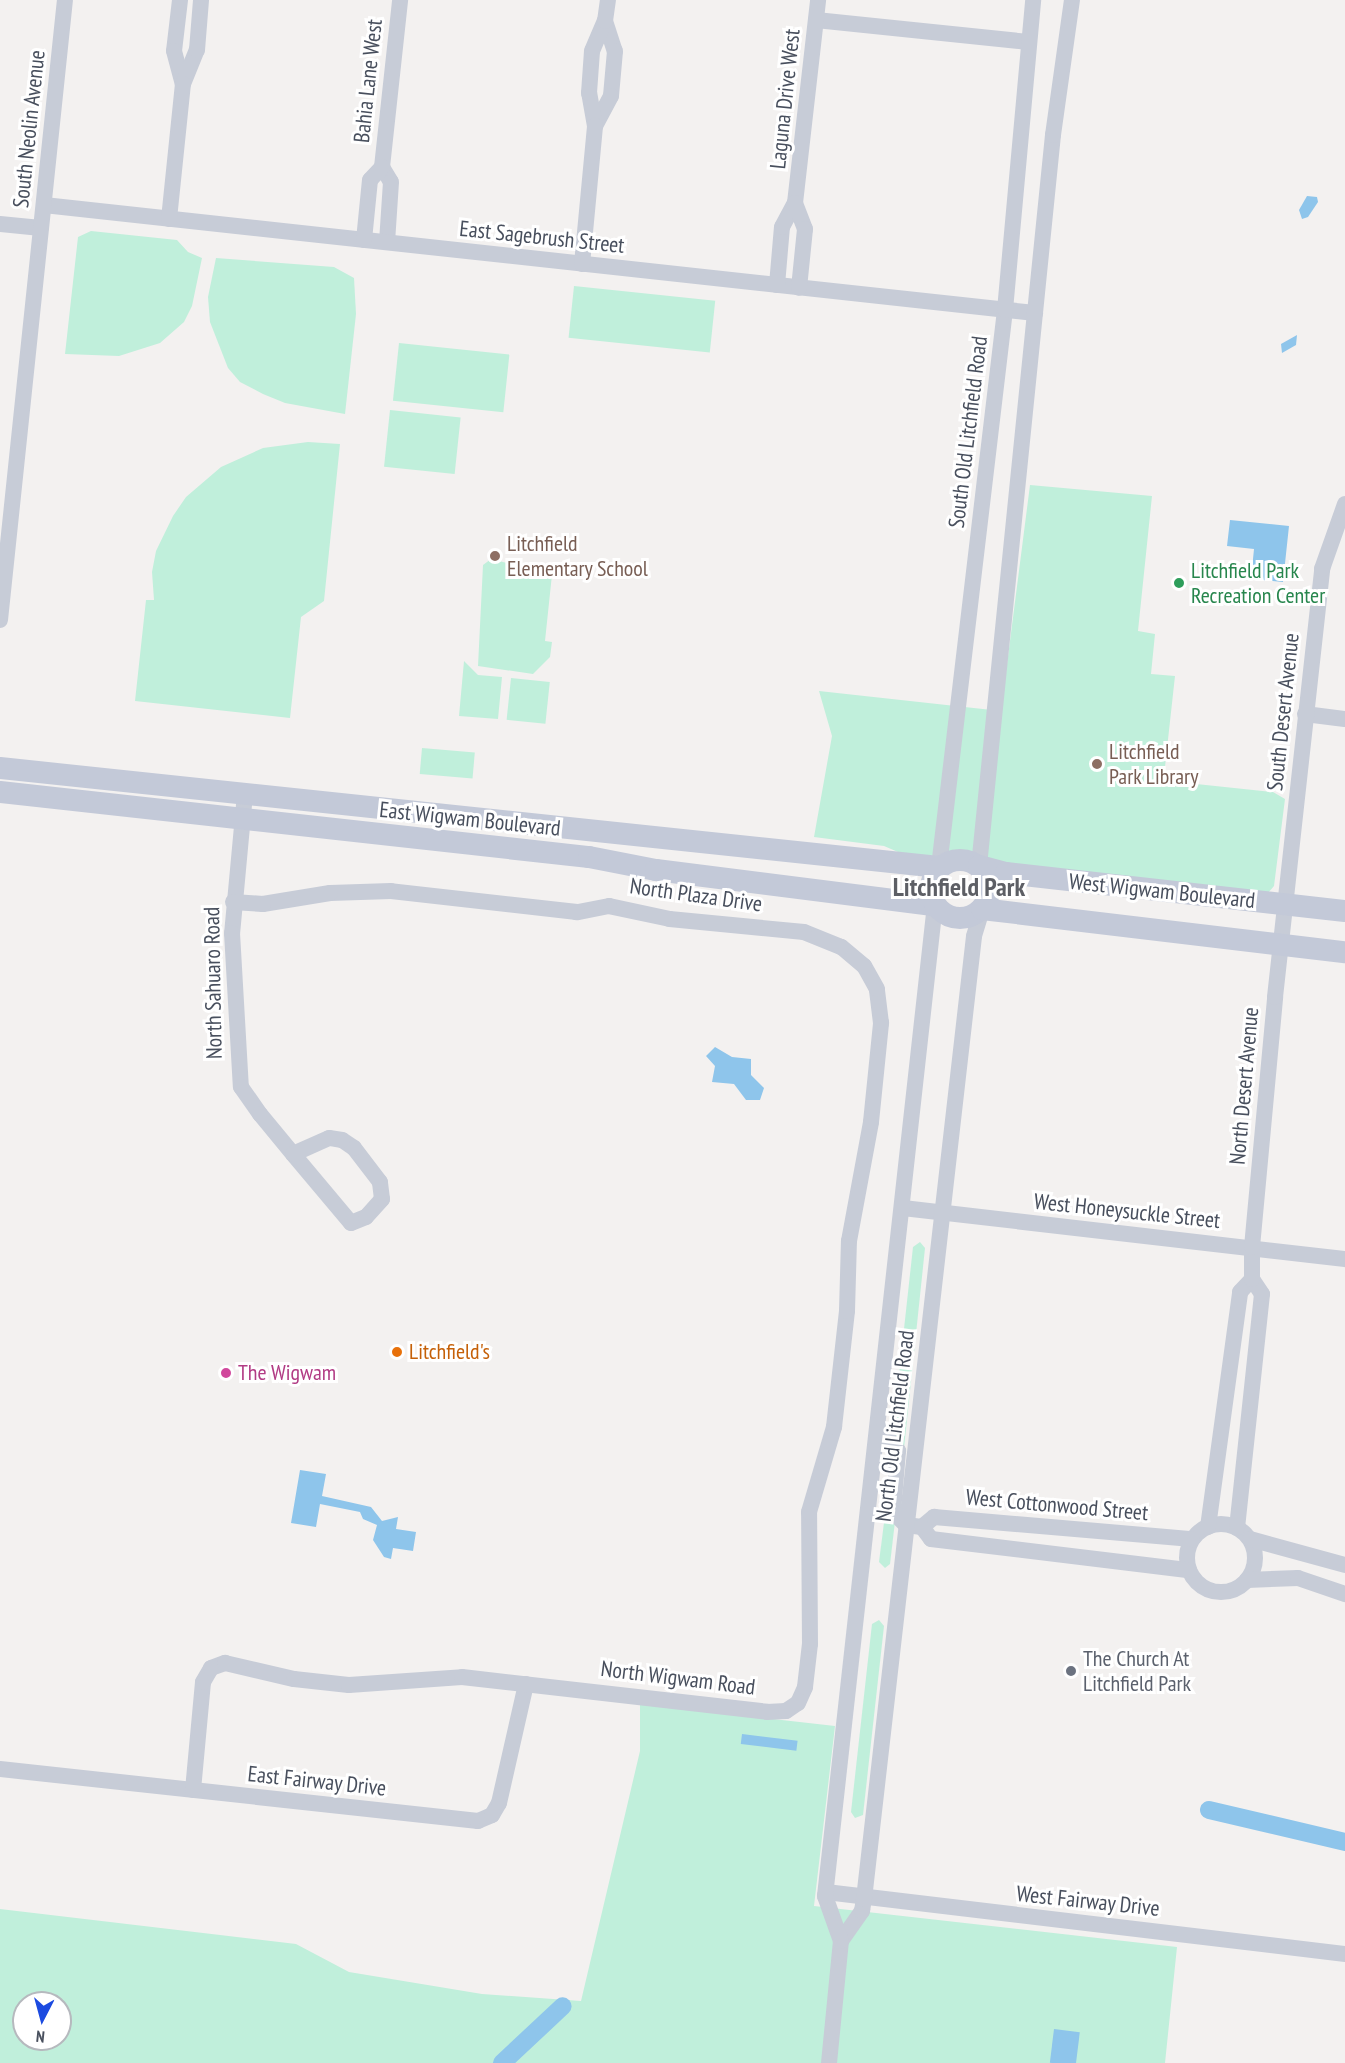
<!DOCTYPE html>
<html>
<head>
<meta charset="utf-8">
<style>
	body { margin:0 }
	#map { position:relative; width:1345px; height:2063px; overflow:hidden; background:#f3f1f0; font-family:"PT Sans Narrow",sans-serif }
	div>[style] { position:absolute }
	.green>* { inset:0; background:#c0efdb; transform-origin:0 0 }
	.water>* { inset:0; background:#8ec5eb; transform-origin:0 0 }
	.canal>* { height:18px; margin:-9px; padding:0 9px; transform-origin:9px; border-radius:9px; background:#8ec5eb }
	.street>* { height:16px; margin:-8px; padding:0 8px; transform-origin:8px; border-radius:8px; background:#c7ccd7 }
	.street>.ring { margin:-8px; padding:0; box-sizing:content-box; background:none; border:16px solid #c7ccd7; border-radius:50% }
	.secondary>* { height:22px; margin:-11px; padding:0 11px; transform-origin:11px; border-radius:11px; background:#c3c9d8 }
	.secondary>.ring { margin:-11px; padding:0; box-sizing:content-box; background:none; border:22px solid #c3c9d8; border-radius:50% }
	.dots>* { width:16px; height:16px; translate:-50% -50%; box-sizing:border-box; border:3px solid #fff; border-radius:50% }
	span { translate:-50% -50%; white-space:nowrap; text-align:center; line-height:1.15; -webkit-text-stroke:6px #fff; paint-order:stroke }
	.street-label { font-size:22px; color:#484f5d }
	.education-label { font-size:22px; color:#785e54 }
	.left { translate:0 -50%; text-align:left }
	.leisure-label { font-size:22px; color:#27864d }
	.food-label { font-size:22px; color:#c56008 }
	.hotel-label { font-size:22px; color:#b23c85 }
	.worship-label { font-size:22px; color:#5b616d }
	.quarter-label { font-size:26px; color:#5d5f65; font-weight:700 }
	.north { position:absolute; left:12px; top:1991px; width:60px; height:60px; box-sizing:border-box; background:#fff; border:2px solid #b6b9be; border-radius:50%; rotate:186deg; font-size:16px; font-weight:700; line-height:24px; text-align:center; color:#484f5d }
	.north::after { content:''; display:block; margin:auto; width:21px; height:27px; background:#1c4be0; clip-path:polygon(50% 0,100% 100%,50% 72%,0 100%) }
</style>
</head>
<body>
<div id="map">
	<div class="green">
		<i style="clip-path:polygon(91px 231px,177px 240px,188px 252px,202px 258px,192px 306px,184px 322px,160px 343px,119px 356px,65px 354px,78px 237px)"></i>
		<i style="clip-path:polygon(216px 258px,334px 267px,354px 278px,356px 314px,345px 414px,285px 403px,263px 394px,240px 382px,228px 368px,210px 322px,208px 297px)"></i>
		<i style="left:574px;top:286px;width:142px;height:52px;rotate:6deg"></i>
		<i style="left:399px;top:343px;width:111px;height:58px;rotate:6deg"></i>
		<i style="left:390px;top:410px;width:71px;height:57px;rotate:6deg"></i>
		<i style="clip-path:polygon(308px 442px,340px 444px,324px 601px,301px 617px,290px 718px,135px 701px,146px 600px,154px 600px,152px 572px,156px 551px,173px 516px,186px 497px,221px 467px,263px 448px)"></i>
		<i style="clip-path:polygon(1030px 485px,1152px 496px,1138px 631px,1155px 634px,1151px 674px,1175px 676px,1164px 776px,1168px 781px,1273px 792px,1285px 799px,1274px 886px,1268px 893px,1257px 895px,905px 855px,884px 846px,814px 837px,832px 736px,819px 691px,1001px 711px)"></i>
		<i style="clip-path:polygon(491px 559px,519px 566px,553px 565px,545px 641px,552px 642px,550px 657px,533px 674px,478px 666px,483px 565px)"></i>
		<i style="clip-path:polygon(464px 661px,478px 675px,502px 677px,498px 719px,459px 716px)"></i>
		<i style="left:511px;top:678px;width:39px;height:42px;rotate:6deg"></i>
		<i style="left:422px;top:748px;width:53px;height:26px;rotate:5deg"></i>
		<i style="clip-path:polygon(920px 1242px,925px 1248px,904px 1448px,891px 1447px,913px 1247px)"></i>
		<i style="clip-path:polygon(886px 1507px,896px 1513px,890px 1564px,885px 1568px,879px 1562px)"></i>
		<i style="clip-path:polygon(879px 1620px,884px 1626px,863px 1815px,855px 1818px,851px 1812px,872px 1624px)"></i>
		<i style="clip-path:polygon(evenodd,640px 1704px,835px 1726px,814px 1906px,1177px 1947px,1165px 2063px,0 2063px,0 1909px,296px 1944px,349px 1972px,482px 1994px,581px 2001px,640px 1751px,640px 1704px,24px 2003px,60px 2003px,60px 2039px,24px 2039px,24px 2003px)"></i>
	</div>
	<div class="water">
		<i style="clip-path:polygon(1307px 196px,1317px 197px,1318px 202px,1308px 217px,1302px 219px,1299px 210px)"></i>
		<i style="clip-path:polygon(1297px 335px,1296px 345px,1282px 353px,1281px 344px)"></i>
		<i style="clip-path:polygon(1230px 520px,1289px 526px,1283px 582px,1251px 579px,1254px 549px,1227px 546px)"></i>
		<i style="clip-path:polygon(715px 1047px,732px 1057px,751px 1059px,751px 1075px,764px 1088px,760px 1100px,746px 1100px,734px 1084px,712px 1082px,715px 1066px,706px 1056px)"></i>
		<i style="clip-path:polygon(300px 1470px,326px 1474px,322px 1496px,371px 1507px,382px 1521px,398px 1517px,396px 1529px,416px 1532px,413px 1551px,393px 1548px,391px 1559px,384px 1557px,373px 1540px,377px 1525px,363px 1519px,360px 1512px,320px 1504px,316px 1527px,291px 1523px)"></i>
		<i style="left:742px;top:1734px;width:56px;height:10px;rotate:7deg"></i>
		<i style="left:1054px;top:2029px;width:26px;height:34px;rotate:7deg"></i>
	</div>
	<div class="canal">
		<i style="left:1209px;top:1810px;width:140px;rotate:13.2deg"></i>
		<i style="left:502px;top:2063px;width:83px;rotate:-43.1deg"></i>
	</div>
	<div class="street">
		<i style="left:180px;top:0;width:51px;rotate:96.7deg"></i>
		<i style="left:174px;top:51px;width:34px;rotate:75deg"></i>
		<i style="left:183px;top:84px;width:37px;rotate:-68deg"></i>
		<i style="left:197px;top:50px;width:50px;rotate:-85.4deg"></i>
		<i style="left:816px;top:20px;width:214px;rotate:5.9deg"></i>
		<i style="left:605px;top:21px;width:32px;rotate:72deg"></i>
		<i style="left:615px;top:51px;width:45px;rotate:95.1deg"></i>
		<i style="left:611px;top:96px;width:34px;rotate:118deg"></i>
		<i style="left:595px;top:126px;width:34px;rotate:-100deg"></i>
		<i style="left:589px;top:93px;width:42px;rotate:-85.9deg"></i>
		<i style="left:592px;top:51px;width:33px;rotate:-67deg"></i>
		<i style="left:605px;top:21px;width:21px;rotate:-82deg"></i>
		<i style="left:382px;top:167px;width:168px;rotate:-83.8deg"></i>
		<i style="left:382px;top:167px;width:17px;rotate:59deg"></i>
		<i style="left:391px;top:182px;width:60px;rotate:93.8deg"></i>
		<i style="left:795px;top:203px;width:204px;rotate:-83.5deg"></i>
		<i style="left:44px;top:205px;width:997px;rotate:6.22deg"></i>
		<i style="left:169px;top:219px;width:136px;rotate:-84.1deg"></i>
		<i style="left:0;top:224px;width:41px;rotate:5.6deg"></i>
		<i style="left:364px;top:240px;width:60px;rotate:-84.3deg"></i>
		<i style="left:370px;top:180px;width:18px;rotate:-47deg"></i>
		<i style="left:582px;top:264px;width:139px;rotate:-84.6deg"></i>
		<i style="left:777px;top:285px;width:58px;rotate:-85.1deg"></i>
		<i style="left:782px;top:227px;width:27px;rotate:-62deg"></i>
		<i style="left:795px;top:203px;width:28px;rotate:69deg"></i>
		<i style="left:805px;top:229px;width:59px;rotate:95.8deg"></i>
		<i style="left:0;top:620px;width:623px;rotate:-84.02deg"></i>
		<i style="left:1305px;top:714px;width:40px;rotate:7.1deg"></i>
		<i style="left:245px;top:794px;width:140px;rotate:95.3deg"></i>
		<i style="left:232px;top:933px;width:154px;rotate:86.7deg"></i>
		<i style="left:241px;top:1087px;width:33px;rotate:55deg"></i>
		<i style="left:260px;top:1114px;width:52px;rotate:50.5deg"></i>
		<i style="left:293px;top:1154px;width:90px;rotate:50deg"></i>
		<i style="left:351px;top:1223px;width:16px;rotate:-22deg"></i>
		<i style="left:366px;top:1217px;width:24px;rotate:-48deg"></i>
		<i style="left:382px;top:1199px;width:17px;rotate:-97deg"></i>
		<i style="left:380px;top:1182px;width:43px;rotate:-127.4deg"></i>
		<i style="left:354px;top:1148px;width:14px;rotate:-146deg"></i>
		<i style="left:342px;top:1140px;width:13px;rotate:-171deg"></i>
		<i style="left:329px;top:1138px;width:39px;rotate:156deg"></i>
		<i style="left:979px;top:866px;width:735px;rotate:-84.22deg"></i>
		<i style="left:1053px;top:135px;width:136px;rotate:-82deg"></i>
		<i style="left:939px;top:867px;width:561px;rotate:-83.24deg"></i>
		<i style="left:1005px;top:310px;width:311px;rotate:-84.8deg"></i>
		<i style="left:903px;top:1208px;width:445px;rotate:6.6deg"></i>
		<i style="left:878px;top:1426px;width:32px;rotate:51deg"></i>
		<i style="left:898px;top:1451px;width:61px;rotate:94.7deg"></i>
		<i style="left:893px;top:1512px;width:18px;rotate:45deg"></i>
		<i class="ring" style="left:1187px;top:1524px;width:52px;height:52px"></i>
		<i style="left:906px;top:1525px;width:16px;rotate:7deg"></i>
		<i style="left:922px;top:1527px;width:15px;rotate:53deg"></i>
		<i style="left:931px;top:1539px;width:260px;rotate:6.9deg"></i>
		<i style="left:922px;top:1527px;width:16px;rotate:-40deg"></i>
		<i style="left:934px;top:1517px;width:259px;rotate:4.9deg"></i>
		<i style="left:1208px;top:1527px;width:237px;rotate:-82.2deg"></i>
		<i style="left:1240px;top:1292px;width:18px;rotate:-47deg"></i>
		<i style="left:1237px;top:1528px;width:235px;rotate:-83.9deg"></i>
		<i style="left:1262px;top:1294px;width:18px;rotate:-124deg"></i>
		<i style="left:1252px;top:1279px;width:32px;rotate:-90deg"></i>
		<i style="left:1252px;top:1247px;width:251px;rotate:-84.7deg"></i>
		<i style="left:1275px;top:997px;width:431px;rotate:-83.7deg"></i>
		<i style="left:1322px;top:569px;width:69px;rotate:-70.5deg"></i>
		<i style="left:1250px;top:1539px;width:98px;rotate:15.3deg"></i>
		<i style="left:1247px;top:1580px;width:51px;rotate:-2.2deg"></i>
		<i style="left:1298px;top:1578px;width:50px;rotate:18.8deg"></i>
		<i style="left:0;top:1769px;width:481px;rotate:6.2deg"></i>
		<i style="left:478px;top:1821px;width:15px;rotate:-23deg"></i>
		<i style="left:492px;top:1815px;width:14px;rotate:-60deg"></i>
		<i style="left:499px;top:1803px;width:122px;rotate:-77.2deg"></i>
		<i style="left:193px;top:1790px;width:108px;rotate:-84.7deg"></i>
		<i style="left:203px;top:1682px;width:16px;rotate:-60deg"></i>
		<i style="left:211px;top:1668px;width:15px;rotate:-20deg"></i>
		<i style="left:225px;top:1663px;width:71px;rotate:13.1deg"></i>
		<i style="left:294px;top:1679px;width:55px;rotate:6.2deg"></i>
		<i style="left:349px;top:1685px;width:113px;rotate:-4deg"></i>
		<i style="left:462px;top:1677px;width:307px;rotate:6.5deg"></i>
		<i style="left:767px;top:1712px;width:19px;rotate:-3deg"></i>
		<i style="left:786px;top:1711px;width:14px;rotate:-34deg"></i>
		<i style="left:798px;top:1703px;width:17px;rotate:-66deg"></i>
		<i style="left:805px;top:1687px;width:43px;rotate:-83.4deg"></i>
		<i style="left:810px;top:1644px;width:132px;rotate:-90.4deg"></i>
		<i style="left:809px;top:1512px;width:89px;rotate:-73.6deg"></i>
		<i style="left:834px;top:1427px;width:117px;rotate:-83.6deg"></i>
		<i style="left:847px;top:1311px;width:70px;rotate:-88.4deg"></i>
		<i style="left:849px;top:1241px;width:121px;rotate:-79.5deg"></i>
		<i style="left:871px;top:1122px;width:100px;rotate:-84.2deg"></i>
		<i style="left:881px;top:1023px;width:34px;rotate:-97deg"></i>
		<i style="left:877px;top:989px;width:26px;rotate:-119deg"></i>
		<i style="left:864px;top:966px;width:30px;rotate:-140deg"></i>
		<i style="left:841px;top:947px;width:40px;rotate:-158deg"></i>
		<i style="left:804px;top:932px;width:135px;rotate:-174.5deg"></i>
		<i style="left:670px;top:919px;width:62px;rotate:-168deg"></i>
		<i style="left:609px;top:906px;width:33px;rotate:169deg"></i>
		<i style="left:577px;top:912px;width:187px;rotate:-173.6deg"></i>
		<i style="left:391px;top:891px;width:61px;rotate:178.1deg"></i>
		<i style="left:330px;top:893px;width:68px;rotate:170.7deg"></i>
		<i style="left:263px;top:904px;width:30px;rotate:-176deg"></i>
		<i style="left:826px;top:1892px;width:523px;rotate:6.81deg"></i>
		<i style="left:841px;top:1941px;width:37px;rotate:-55deg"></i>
		<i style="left:862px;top:1911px;width:12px;rotate:-81deg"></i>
		<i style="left:864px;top:1899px;width:969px;rotate:-83.48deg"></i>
		<i style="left:974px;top:936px;width:28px;rotate:-73deg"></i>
		<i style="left:829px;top:2063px;width:123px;rotate:-84.4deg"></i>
		<i style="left:841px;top:1941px;width:48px;rotate:-109.6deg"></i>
		<i style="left:825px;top:1896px;width:997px;rotate:-83.67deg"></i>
	</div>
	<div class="secondary">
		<i style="left:0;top:768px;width:944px;rotate:6.02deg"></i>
		<i style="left:0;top:792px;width:593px;rotate:6.3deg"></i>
		<i style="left:589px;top:857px;width:68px;rotate:11deg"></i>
		<i style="left:656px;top:870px;width:281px;rotate:7.2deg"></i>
		<i class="ring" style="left:931px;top:860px;width:36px;height:36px"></i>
		<i style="left:979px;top:866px;width:28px;rotate:15deg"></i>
		<i style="left:1006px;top:873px;width:341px;rotate:6.4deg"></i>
		<i style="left:982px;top:909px;width:366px;rotate:6.8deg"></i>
	</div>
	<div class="dots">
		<i style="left:495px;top:556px;background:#8d6e63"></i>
		<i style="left:1179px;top:583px;background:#2e9e5b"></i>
		<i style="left:1097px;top:764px;background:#8d6e63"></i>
		<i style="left:397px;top:1352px;background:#e8710a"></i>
		<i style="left:226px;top:1373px;background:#d1479c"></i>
		<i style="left:1071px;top:1671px;background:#6b7280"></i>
	</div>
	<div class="street-label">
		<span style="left:368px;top:81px;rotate:-84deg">Bahia Lane West</span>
		<span style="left:785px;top:99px;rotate:-84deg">Laguna Drive West</span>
		<span style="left:29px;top:129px;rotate:-84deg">South Neolin Avenue</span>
		<span style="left:542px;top:237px;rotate:6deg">East Sagebrush Street</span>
		<span style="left:968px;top:432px;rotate:-83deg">South Old Litchfield Road</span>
		<span style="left:1283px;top:712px;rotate:-84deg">South Desert Avenue</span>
		<span style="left:470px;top:819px;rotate:6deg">East Wigwam Boulevard</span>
		<span style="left:1162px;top:891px;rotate:6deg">West Wigwam Boulevard</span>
		<span style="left:696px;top:895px;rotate:8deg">North Plaza Drive</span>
		<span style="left:213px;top:983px;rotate:-91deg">North Sahuaro Road</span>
		<span style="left:1244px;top:1086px;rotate:-85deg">North Desert Avenue</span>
		<span style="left:1127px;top:1211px;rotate:6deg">West Honeysuckle Street</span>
		<span style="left:895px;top:1426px;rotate:-83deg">North Old Litchfield Road</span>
		<span style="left:1057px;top:1505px;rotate:5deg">West Cottonwood Street</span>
		<span style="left:678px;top:1678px;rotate:7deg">North Wigwam Road</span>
		<span style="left:317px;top:1781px;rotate:6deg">East Fairway Drive</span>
		<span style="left:1088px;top:1901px;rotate:6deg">West Fairway Drive</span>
	</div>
	<div class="education-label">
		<span class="left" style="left:507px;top:556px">Litchfield<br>Elementary School</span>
		<span class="left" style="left:1109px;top:764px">Litchfield<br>Park Library</span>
	</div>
	<div class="leisure-label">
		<span class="left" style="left:1191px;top:583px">Litchfield Park<br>Recreation Center</span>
	</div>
	<div class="food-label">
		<span class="left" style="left:409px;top:1352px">Litchfield's</span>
	</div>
	<div class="hotel-label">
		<span class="left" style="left:238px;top:1373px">The Wigwam</span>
	</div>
	<div class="worship-label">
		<span class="left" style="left:1083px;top:1671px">The Church At<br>Litchfield Park</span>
	</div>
	<div class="quarter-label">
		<span style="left:959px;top:887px">Litchfield Park</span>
	</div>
	<div class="north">N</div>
</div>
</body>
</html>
